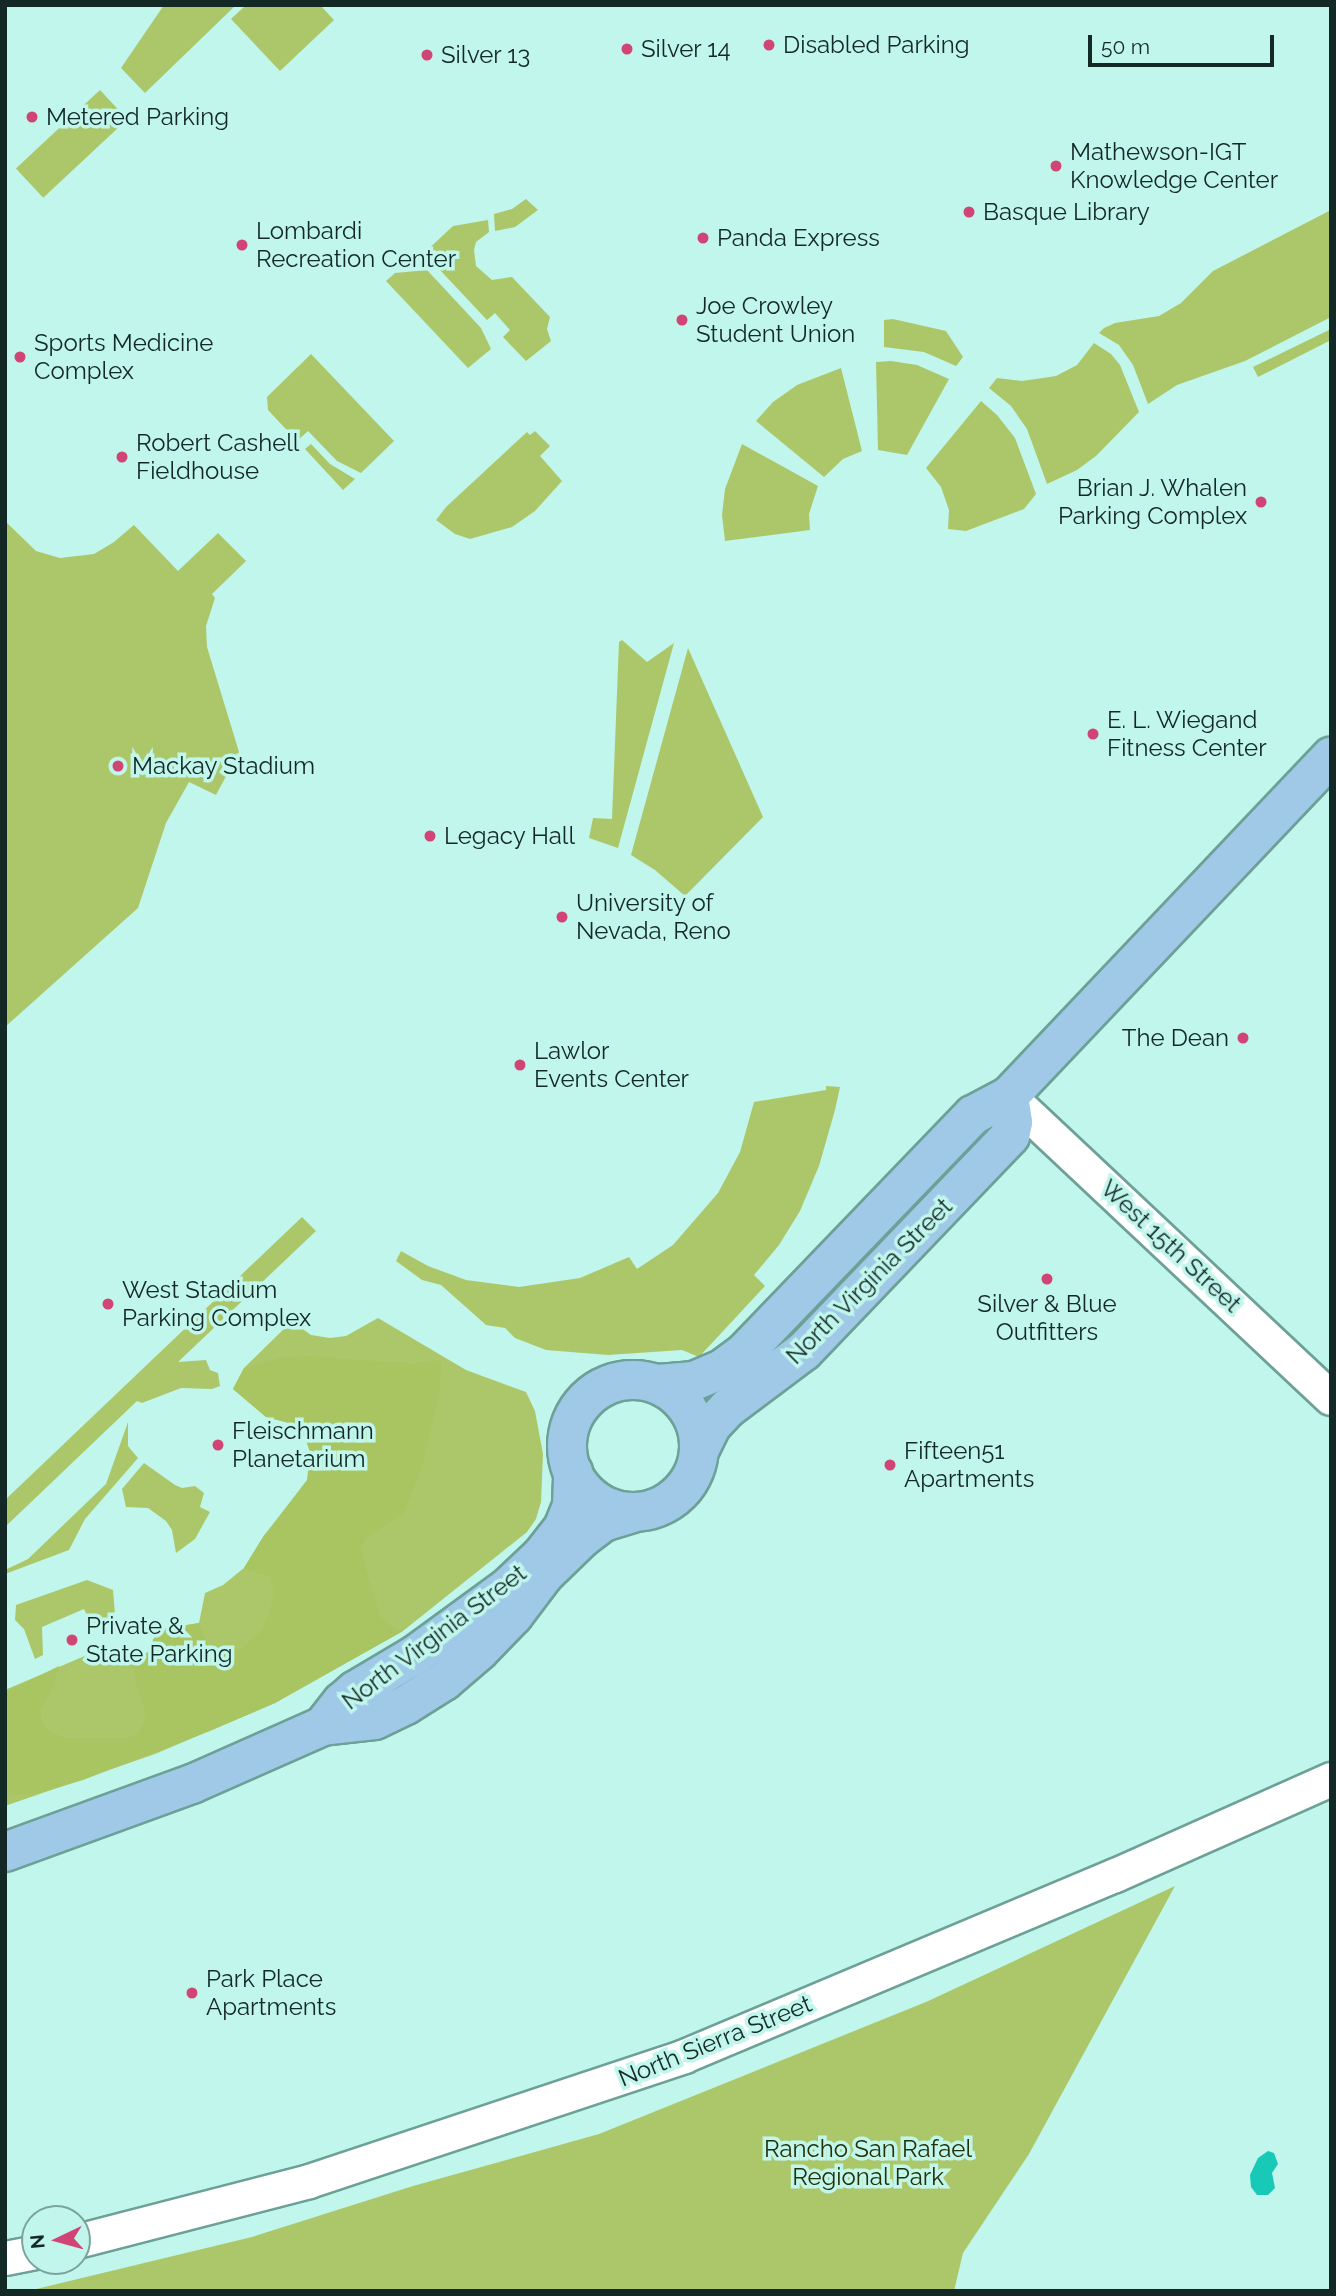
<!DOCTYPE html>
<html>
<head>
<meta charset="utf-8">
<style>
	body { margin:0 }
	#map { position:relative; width:1336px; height:2296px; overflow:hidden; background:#c1f6ec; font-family:Raleway,sans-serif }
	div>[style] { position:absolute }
	.green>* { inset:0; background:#acc76a; transform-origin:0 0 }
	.forest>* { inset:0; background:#a9c561 }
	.water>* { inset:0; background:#17c9b6 }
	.roads { filter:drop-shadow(2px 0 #6da097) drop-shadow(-2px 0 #6da097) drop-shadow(0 2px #6da097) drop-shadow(0 -2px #6da097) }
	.secondary>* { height:33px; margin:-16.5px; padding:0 16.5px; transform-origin:16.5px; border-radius:16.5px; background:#fff }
	.primary>* { height:38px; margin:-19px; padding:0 19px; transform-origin:19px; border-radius:19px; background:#a0c9e8 }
	.primary>.ring { margin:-19px; padding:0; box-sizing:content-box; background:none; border:38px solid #a0c9e8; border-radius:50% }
	.dots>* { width:19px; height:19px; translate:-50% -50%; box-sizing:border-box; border:4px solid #c1f6ec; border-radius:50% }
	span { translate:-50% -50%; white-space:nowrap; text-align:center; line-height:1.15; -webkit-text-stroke:7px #c1f6ec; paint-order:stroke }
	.poi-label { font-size:24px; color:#142926 }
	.left { translate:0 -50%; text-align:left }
	.right { translate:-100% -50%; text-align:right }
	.street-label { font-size:24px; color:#142926 }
	.park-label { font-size:24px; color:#253005 }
	.frame { position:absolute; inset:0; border:7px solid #142926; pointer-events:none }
	.north { position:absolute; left:21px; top:2205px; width:70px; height:70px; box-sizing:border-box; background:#c1f6ec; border:2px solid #7ca49d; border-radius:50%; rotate:265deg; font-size:19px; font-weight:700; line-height:28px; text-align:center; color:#142926 }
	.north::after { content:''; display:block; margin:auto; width:24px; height:32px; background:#d14476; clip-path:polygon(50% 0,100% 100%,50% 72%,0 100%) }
	.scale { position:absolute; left:1088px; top:35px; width:186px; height:32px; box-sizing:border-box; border:4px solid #142926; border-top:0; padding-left:9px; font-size:21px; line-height:24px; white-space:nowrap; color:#142926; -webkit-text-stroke:5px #c1f6ec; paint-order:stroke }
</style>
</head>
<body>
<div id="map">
	<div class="green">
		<i style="clip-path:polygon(164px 5px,236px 5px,145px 93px,121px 68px)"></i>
		<i style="clip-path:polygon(246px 5px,320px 5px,334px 20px,280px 71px,231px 19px)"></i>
		<i style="left:100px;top:90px;width:40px;height:115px;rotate:47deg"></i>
		<i style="clip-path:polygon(526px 199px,538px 210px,515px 227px,495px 231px,494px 214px,512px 209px)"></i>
		<i style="clip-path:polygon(1331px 210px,1331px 317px,1245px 361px,1177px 385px,1148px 404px,1133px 365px,1119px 345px,1099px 333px,1104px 328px,1115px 323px,1159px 316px,1181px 303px,1213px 271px)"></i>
		<i style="clip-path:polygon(488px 220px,489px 232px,476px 242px,474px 250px,476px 266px,492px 280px,512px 277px,550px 317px,547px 329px,551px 341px,526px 361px,503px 337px,510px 330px,495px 313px,487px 320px,424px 253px,453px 226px)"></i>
		<i style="clip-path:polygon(427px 270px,481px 328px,491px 349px,468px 368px,386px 281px,395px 273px)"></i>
		<i style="clip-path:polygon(893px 319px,946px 331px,963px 357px,956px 366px,924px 352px,884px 347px,884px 320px)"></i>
		<i style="clip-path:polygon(1331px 329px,1331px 340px,1258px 377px,1253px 367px)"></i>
		<i style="clip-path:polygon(1094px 343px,1111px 354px,1120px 365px,1139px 412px,1096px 456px,1077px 470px,1047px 484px,1027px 429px,1011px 406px,989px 388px,997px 378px,1022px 381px,1056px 376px,1077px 365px)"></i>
		<i style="clip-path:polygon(311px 354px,394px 441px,361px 473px,337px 461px,308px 431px,297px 441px,268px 410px,267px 397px)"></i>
		<i style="clip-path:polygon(891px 361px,917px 365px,949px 379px,907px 455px,878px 450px,876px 362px)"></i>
		<i style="clip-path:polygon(841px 368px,862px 451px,843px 459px,824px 477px,756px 421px,773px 402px,797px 385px)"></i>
		<i style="clip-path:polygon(981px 401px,997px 415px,1015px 438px,1036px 494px,1024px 509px,966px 531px,948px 529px,949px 510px,941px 487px,926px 468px)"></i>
		<i style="clip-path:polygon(535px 431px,550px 446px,540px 456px,562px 481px,535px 511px,512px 527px,470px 539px,455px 534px,436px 520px,446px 507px,527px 432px,530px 435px)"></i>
		<i style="clip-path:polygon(311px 444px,330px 464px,355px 479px,343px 490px,305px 449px)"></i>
		<i style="clip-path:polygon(742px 444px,818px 486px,809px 514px,810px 530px,725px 541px,722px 515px,725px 489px)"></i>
		<i style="clip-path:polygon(5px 521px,36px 551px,60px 558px,94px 554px,114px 542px,134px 525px,178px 571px,218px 533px,246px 561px,212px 594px,215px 598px,206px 626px,207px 647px,239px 752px,216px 795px,189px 782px,166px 823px,138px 908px,5px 1027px)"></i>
		<i style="clip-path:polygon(622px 640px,647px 662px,674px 643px,618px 848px,589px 838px,593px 818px,612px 819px,619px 642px)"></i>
		<i style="clip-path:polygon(688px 648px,763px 817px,685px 896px,655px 870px,631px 855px)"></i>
		<i style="clip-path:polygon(826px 1086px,840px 1087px,835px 1110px,819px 1166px,800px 1211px,779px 1245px,754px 1275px,765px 1286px,699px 1357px,682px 1350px,608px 1355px,546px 1350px,515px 1338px,505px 1328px,486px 1325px,441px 1285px,422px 1280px,396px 1261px,401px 1251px,428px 1266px,466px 1280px,519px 1287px,580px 1278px,629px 1257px,637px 1269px,673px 1245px,718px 1193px,740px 1152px,754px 1102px,826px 1090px)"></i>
		<i style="clip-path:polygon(302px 1217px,316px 1231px,178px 1362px,206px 1360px,210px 1370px,218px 1373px,220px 1386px,212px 1389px,181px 1388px,142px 1403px,137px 1401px,5px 1527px,5px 1500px)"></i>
		<i style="clip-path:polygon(378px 1318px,466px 1370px,526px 1392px,535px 1411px,543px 1454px,541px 1502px,536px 1519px,527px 1532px,403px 1631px,275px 1703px,155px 1754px,5px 1806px,5px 1690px,101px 1649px,140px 1659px,148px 1652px,154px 1638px,163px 1629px,199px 1623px,205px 1593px,223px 1585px,244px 1568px,263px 1537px,308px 1482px,310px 1452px,305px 1437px,289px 1423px,266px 1417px,233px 1389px,244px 1368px,292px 1321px,311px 1335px,330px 1338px,346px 1336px)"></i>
		<i style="clip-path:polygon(128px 1422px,128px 1446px,138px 1458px,85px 1519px,69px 1550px,5px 1574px,5px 1570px,28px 1559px,106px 1484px)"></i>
		<i style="clip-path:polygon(144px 1463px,175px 1485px,182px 1488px,195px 1486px,204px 1493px,200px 1507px,210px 1512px,195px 1539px,176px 1553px,172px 1530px,166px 1521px,148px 1508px,126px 1507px,122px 1489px)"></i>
		<i style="clip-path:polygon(87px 1580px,113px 1590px,115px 1614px,94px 1631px,84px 1609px,42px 1627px,43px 1655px,35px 1659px,24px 1629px,15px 1620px,16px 1605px)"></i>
		<i style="clip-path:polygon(1175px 1886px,1029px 2154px,963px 2253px,954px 2291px,28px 2291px,252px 2237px,413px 2186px,599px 2134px,926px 2002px)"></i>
	</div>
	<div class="forest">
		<i style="clip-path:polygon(309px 1356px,414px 1364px,441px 1360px,440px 1389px,424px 1460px,411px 1496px,402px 1514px,364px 1540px,361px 1551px,380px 1616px,389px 1625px,403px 1631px,275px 1703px,210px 1731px,83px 1780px,40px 1793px,5px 1796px,5px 1693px,59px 1666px,52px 1691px,41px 1709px,41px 1720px,46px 1729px,66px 1739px,128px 1738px,139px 1733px,146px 1715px,136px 1685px,132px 1658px,140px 1659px,148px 1652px,154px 1638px,163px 1629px,199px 1623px,211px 1651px,226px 1653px,243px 1647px,260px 1632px,269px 1614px,274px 1594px,270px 1577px,244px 1568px,263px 1537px,307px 1480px,310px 1452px,305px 1437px,289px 1423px,266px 1417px,233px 1389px,244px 1368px,279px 1358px)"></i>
	</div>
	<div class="water">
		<i style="clip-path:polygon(1268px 2151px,1274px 2153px,1278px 2164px,1272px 2173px,1275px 2188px,1268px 2195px,1257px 2195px,1251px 2187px,1250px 2175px,1258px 2158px)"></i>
	</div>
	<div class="roads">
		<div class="secondary">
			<i style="left:1009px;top:1096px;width:441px;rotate:43.2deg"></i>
			<i style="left:77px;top:2241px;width:240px;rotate:-14.5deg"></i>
			<i style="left:309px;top:2181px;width:395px;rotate:-18.4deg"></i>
			<i style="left:684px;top:2056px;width:467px;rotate:-22.8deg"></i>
			<i style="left:1115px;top:1875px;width:236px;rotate:-24deg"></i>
			<i style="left:5px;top:2258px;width:31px;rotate:-11deg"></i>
		</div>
		<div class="primary">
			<i class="ring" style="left:567px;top:1380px;width:94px;height:94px"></i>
			<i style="left:658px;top:1384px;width:36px;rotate:-5deg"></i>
			<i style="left:694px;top:1381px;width:30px;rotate:-23deg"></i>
			<i style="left:722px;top:1369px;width:26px;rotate:-36deg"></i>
			<i style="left:743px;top:1354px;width:332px;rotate:-46.1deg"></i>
			<i style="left:973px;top:1115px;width:41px;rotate:-27.8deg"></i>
			<i style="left:1009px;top:1096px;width:468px;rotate:-46.5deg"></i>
			<i style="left:699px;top:1451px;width:28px;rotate:-64deg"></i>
			<i style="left:711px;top:1426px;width:25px;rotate:-47deg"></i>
			<i style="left:728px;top:1408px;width:95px;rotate:-36.9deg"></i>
			<i style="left:804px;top:1351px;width:298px;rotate:-46.2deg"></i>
			<i style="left:1010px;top:1136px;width:14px;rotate:-78deg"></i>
			<i style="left:1013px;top:1122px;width:26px;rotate:-99deg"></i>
			<i style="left:323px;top:1726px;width:31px;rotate:-52deg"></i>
			<i style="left:342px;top:1702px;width:18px;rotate:-41deg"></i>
			<i style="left:356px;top:1690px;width:69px;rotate:-30.7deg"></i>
			<i style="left:415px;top:1655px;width:114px;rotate:-36.1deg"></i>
			<i style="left:507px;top:1588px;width:48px;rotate:-43.3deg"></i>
			<i style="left:542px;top:1555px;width:34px;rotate:-52deg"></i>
			<i style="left:563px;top:1528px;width:24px;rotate:-68deg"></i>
			<i style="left:572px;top:1506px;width:34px;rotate:-88deg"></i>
			<i style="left:5px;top:1852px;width:199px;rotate:-20deg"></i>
			<i style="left:192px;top:1784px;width:143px;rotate:-23.9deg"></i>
			<i style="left:323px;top:1726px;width:52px;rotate:-6.6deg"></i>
			<i style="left:375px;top:1720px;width:34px;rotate:-26deg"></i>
			<i style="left:406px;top:1705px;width:45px;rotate:-32.3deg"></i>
			<i style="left:444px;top:1681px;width:46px;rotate:-40.6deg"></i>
			<i style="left:479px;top:1651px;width:49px;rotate:-45.8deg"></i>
			<i style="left:513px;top:1616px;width:51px;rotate:-52.9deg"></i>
			<i style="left:544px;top:1575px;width:53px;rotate:-44.2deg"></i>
			<i style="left:582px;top:1538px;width:26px;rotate:-37deg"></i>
			<i style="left:603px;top:1522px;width:30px;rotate:-17deg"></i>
		</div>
	</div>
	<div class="dots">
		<i style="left:769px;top:45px;background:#d14476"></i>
		<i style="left:627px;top:49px;background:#d14476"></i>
		<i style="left:427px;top:55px;background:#d14476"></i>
		<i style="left:32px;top:117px;background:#d14476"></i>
		<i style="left:1056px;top:166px;background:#d14476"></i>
		<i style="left:969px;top:212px;background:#d14476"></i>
		<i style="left:703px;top:238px;background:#d14476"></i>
		<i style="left:242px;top:245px;background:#d14476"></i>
		<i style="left:682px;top:320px;background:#d14476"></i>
		<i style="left:20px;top:357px;background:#d14476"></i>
		<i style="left:122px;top:457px;background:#d14476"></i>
		<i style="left:1261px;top:502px;background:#d14476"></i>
		<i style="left:1093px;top:734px;background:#d14476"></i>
		<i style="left:118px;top:766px;background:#d14476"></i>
		<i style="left:430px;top:836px;background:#d14476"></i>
		<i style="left:562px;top:917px;background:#d14476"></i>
		<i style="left:1243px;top:1038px;background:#d14476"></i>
		<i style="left:520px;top:1065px;background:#d14476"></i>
		<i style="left:1047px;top:1279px;background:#d14476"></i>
		<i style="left:108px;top:1304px;background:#d14476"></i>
		<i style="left:218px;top:1445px;background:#d14476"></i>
		<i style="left:890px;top:1465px;background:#d14476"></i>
		<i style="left:72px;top:1640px;background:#d14476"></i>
		<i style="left:192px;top:1993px;background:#d14476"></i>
	</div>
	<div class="poi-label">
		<span class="left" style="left:783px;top:45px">Disabled Parking</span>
		<span class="left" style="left:641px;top:49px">Silver 14</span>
		<span class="left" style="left:441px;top:55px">Silver 13</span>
		<span class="left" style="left:46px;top:117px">Metered Parking</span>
		<span class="left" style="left:1070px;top:166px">Mathewson-IGT<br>Knowledge Center</span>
		<span class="left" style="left:983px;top:212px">Basque Library</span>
		<span class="left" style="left:256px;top:245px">Lombardi<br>Recreation Center</span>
		<span class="left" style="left:717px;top:238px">Panda Express</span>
		<span class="left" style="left:696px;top:320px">Joe Crowley<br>Student Union</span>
		<span class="left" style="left:34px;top:357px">Sports Medicine<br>Complex</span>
		<span class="left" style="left:136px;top:457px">Robert Cashell<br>Fieldhouse</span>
		<span class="right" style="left:1247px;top:502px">Brian J. Whalen<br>Parking Complex</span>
		<span class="left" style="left:1107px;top:734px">E. L. Wiegand<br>Fitness Center</span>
		<span class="left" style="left:132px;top:766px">Mackay Stadium</span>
		<span class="left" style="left:444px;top:836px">Legacy Hall</span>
		<span class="left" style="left:576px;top:917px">University of<br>Nevada, Reno</span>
		<span class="right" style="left:1229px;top:1038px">The Dean</span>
		<span class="left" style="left:534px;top:1065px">Lawlor<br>Events Center</span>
		<span class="left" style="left:122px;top:1304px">West Stadium<br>Parking Complex</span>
		<span style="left:1047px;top:1318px">Silver &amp; Blue<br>Outfitters</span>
		<span class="left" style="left:232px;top:1445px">Fleischmann<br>Planetarium</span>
		<span class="left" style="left:904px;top:1465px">Fifteen51<br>Apartments</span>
		<span class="left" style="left:86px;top:1640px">Private &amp;<br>State Parking</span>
		<span class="left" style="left:206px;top:1993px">Park Place<br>Apartments</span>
	</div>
	<div class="street-label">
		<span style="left:1171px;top:1246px;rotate:43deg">West 15th Street</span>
		<span style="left:869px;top:1281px;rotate:-45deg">North Virginia Street</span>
		<span style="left:434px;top:1637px;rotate:-37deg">North Virginia Street</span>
		<span style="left:715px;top:2041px;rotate:-22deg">North Sierra Street</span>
	</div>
	<div class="park-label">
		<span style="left:868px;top:2163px">Rancho San Rafael<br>Regional Park</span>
	</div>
	<div class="frame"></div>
	<div class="north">N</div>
	<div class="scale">50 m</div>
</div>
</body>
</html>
